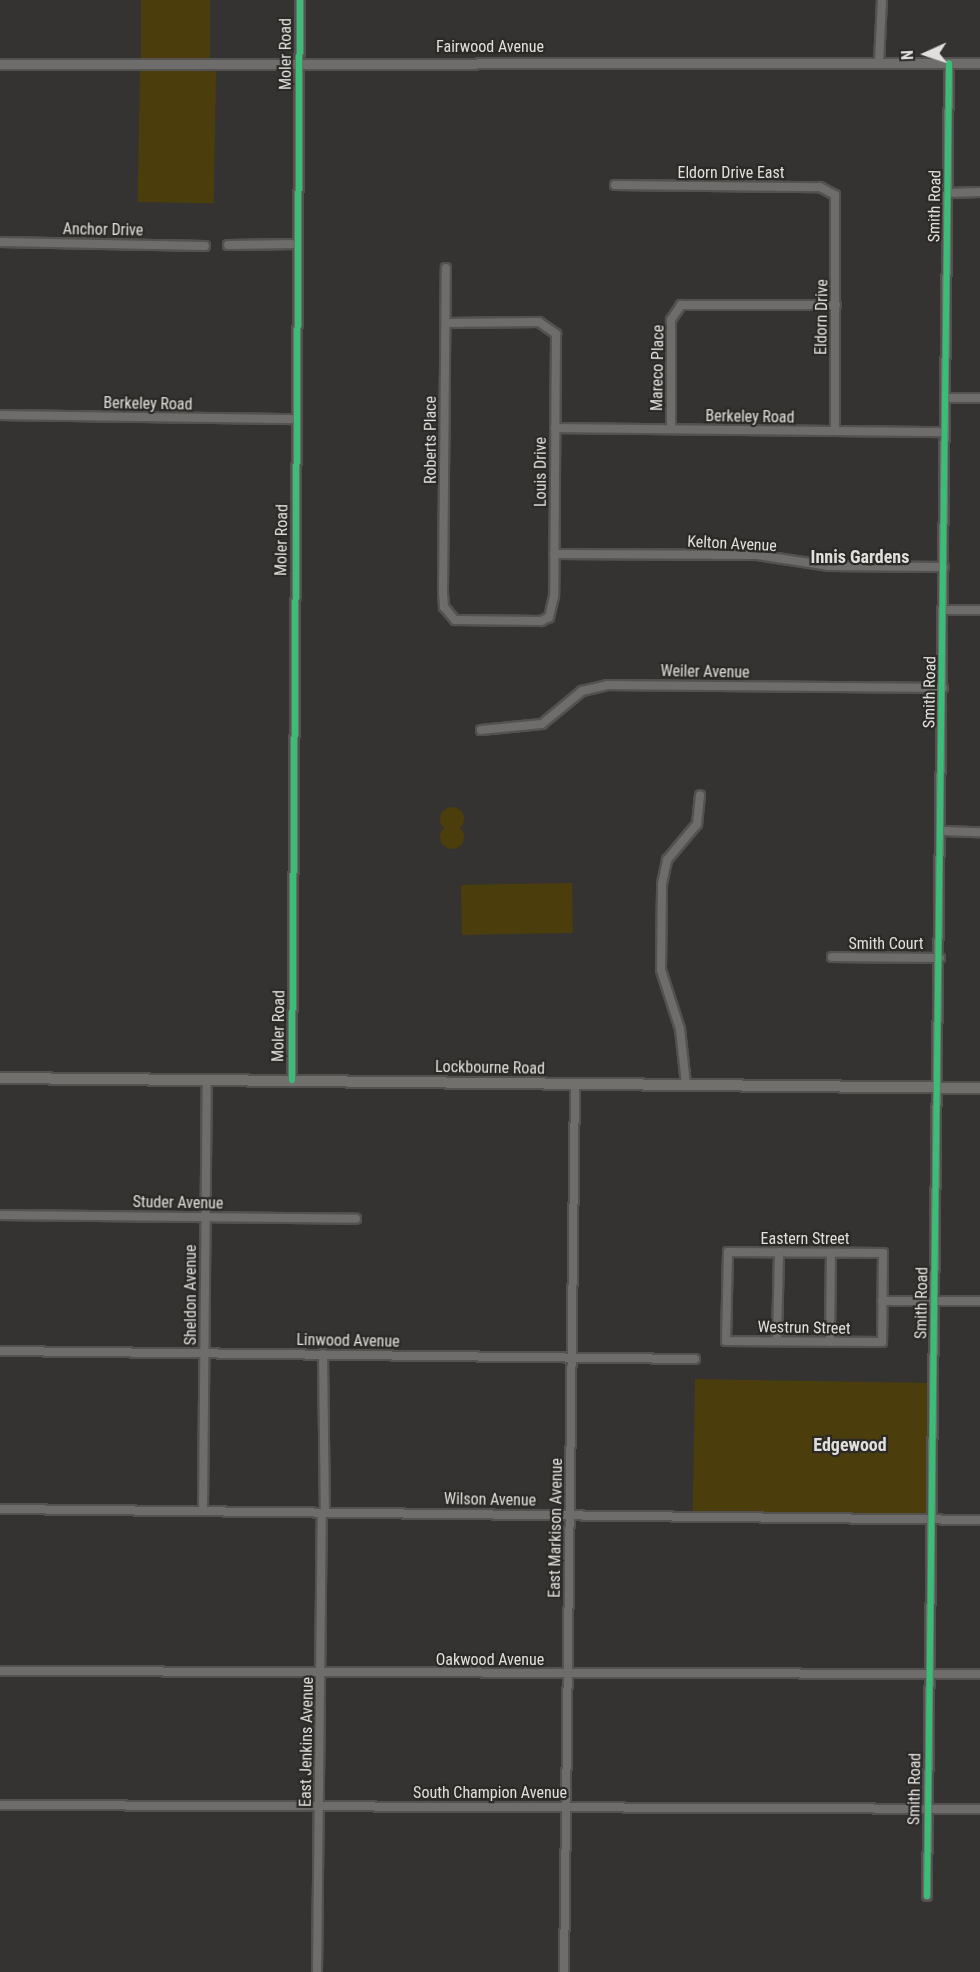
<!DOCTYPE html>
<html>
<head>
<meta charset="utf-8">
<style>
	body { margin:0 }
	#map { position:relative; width:980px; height:1972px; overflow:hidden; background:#343331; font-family:"Roboto Condensed",sans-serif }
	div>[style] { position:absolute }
	.green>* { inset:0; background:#4c3e0c; transform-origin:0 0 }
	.round { border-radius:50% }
	.roads { filter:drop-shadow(2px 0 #535250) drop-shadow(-2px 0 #535250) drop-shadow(0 2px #535250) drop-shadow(0 -2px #535250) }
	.minor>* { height:8px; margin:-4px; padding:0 4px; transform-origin:4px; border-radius:4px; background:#6e6d6c }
	.tertiary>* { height:9px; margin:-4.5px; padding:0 4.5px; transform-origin:4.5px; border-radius:4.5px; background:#6e6d6c }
	.secondary>* { height:10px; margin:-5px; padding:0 5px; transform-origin:5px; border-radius:5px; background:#71706d }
	.cycleway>* { height:6px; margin:-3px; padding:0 3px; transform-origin:3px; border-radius:3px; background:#3abd76 }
	span { translate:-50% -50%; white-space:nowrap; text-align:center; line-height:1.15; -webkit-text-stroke:4.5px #2b2a26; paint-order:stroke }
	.street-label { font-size:16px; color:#e0dfdd }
	.neighbourhood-label { font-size:18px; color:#e0dfdd; font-weight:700 }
	.north { position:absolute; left:896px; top:24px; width:60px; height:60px; -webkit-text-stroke:4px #2b2a26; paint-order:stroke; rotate:267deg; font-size:16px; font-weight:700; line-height:24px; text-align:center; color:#e0dfdd }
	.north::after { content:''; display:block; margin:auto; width:21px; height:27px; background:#e0dfdd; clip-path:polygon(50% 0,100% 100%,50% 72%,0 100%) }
</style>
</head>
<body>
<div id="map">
	<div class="green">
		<i style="left:141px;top:0;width:69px;height:59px"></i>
		<i style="left:140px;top:70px;width:76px;height:132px;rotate:1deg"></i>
		<i class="round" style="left:440px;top:807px;width:24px;height:24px"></i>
		<i class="round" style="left:440px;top:825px;width:24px;height:24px"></i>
		<i style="left:572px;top:883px;width:50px;height:111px;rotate:89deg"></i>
		<i style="left:695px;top:1379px;width:234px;height:133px;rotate:1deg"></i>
	</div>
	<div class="roads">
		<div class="minor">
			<i style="left:879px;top:63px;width:63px;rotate:-87.3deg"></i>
			<i style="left:615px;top:185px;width:205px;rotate:0.6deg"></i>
			<i style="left:820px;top:187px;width:17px;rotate:28deg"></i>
			<i style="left:835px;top:195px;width:236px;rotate:90deg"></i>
			<i style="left:948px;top:193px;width:32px;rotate:-2deg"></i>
			<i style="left:0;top:242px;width:205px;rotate:1.1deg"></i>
			<i style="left:228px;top:245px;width:69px;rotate:-0.8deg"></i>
			<i style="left:446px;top:323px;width:93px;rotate:-0.6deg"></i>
			<i style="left:539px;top:322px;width:21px;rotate:35deg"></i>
			<i style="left:556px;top:334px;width:262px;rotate:90.4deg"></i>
			<i style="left:554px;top:596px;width:22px;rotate:103deg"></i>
			<i style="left:549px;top:617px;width:9px;rotate:153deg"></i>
			<i style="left:541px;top:621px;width:86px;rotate:-179.3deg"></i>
			<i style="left:455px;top:620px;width:17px;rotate:-130deg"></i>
			<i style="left:444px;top:607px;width:15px;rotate:-94deg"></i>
			<i style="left:443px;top:592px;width:324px;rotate:-89.5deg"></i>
			<i style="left:946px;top:398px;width:34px"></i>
			<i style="left:0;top:415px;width:297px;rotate:0.8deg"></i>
			<i style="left:555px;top:428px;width:390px;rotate:0.6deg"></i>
			<i style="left:671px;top:429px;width:109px;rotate:-90deg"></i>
			<i style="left:671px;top:320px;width:18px;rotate:-56deg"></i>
			<i style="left:681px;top:305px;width:155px"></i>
			<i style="left:554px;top:554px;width:203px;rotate:0.3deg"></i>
			<i style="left:757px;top:555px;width:73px;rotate:8.7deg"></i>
			<i style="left:829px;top:566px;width:115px;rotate:0.5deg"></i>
			<i style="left:944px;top:610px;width:36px"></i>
			<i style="left:481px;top:730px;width:61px;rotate:-5.6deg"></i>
			<i style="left:542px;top:724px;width:52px;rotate:-39.5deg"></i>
			<i style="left:582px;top:691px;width:26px;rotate:-13deg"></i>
			<i style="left:607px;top:685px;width:336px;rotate:0.5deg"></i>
			<i style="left:942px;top:831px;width:38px;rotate:2deg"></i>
			<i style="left:832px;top:957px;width:108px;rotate:0.5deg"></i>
			<i style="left:292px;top:1080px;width:1080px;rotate:-89.58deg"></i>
			<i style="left:686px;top:1084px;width:55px;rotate:-96.2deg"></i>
			<i style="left:680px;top:1029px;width:62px;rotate:-107.9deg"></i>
			<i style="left:661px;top:970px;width:86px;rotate:-89.3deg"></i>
			<i style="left:662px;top:884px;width:25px;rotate:-78deg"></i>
			<i style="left:667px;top:860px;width:47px;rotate:-50.2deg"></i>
			<i style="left:697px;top:824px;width:29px;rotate:-84deg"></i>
			<i style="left:0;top:1215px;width:356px;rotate:0.6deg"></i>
			<i style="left:728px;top:1252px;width:155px;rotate:0.4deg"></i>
			<i style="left:883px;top:1253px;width:89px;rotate:90.6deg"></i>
			<i style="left:882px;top:1342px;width:156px;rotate:-179.6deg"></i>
			<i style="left:726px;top:1341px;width:89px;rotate:-88.7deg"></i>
			<i style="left:882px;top:1301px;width:98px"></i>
			<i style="left:777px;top:1341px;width:89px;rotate:-88.7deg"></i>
			<i style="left:830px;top:1342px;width:89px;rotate:-89.4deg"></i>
			<i style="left:0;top:1351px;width:695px;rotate:0.66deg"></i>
			<i style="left:323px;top:1354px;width:159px;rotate:89.3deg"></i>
			<i style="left:0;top:1509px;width:980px;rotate:0.64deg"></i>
			<i style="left:203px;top:1510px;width:430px;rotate:-89.5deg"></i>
			<i style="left:0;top:1671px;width:980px;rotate:0.18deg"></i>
			<i style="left:0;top:1805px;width:980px;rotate:0.23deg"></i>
			<i style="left:927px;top:1896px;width:1833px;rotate:-89.31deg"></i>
			<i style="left:317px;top:1972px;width:459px;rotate:-89.4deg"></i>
			<i style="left:564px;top:1972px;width:888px;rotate:-89.29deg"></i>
		</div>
		<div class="tertiary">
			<i style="left:0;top:64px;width:980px;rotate:-0.06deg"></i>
		</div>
		<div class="secondary">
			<i style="left:0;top:1078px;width:980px;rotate:0.58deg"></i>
		</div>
	</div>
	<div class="cycleway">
		<i style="left:292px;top:1080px;width:1080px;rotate:-89.58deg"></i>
		<i style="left:927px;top:1896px;width:1833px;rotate:-89.31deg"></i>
	</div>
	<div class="street-label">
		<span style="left:490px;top:47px">Fairwood Avenue</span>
		<span style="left:286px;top:54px;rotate:-90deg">Moler Road</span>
		<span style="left:731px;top:173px">Eldorn Drive East</span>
		<span style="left:935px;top:206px;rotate:-89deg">Smith Road</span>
		<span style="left:103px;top:230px;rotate:1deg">Anchor Drive</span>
		<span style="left:822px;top:317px;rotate:-89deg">Eldorn Drive</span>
		<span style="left:658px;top:368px;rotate:-89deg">Mareco Place</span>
		<span style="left:148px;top:404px;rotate:1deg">Berkeley Road</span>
		<span style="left:750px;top:417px;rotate:1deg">Berkeley Road</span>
		<span style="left:431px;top:440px;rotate:-90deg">Roberts Place</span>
		<span style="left:541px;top:472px;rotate:-90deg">Louis Drive</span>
		<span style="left:282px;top:540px;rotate:-89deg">Moler Road</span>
		<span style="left:732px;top:544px;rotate:3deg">Kelton Avenue</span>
		<span style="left:705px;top:672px;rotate:1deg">Weiler Avenue</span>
		<span style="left:930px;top:692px;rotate:-89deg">Smith Road</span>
		<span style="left:886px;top:944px">Smith Court</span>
		<span style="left:279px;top:1026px;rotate:-89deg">Moler Road</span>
		<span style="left:490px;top:1068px;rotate:1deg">Lockbourne Road</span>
		<span style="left:178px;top:1203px;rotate:1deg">Studer Avenue</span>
		<span style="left:805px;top:1239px">Eastern Street</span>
		<span style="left:191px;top:1295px;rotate:-90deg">Sheldon Avenue</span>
		<span style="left:922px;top:1303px;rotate:-89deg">Smith Road</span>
		<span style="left:804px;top:1328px;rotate:1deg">Westrun Street</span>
		<span style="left:348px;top:1341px;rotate:1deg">Linwood Avenue</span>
		<span style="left:490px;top:1500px;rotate:1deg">Wilson Avenue</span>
		<span style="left:556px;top:1528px;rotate:-89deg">East Markison Avenue</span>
		<span style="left:490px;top:1660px">Oakwood Avenue</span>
		<span style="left:307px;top:1742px;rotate:-89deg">East Jenkins Avenue</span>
		<span style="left:915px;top:1789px;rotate:-89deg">Smith Road</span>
		<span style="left:490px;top:1793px">South Champion Avenue</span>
	</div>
	<div class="neighbourhood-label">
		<span style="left:860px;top:557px">Innis Gardens</span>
		<span style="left:850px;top:1445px">Edgewood</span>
	</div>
	<div class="north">N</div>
</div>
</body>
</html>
